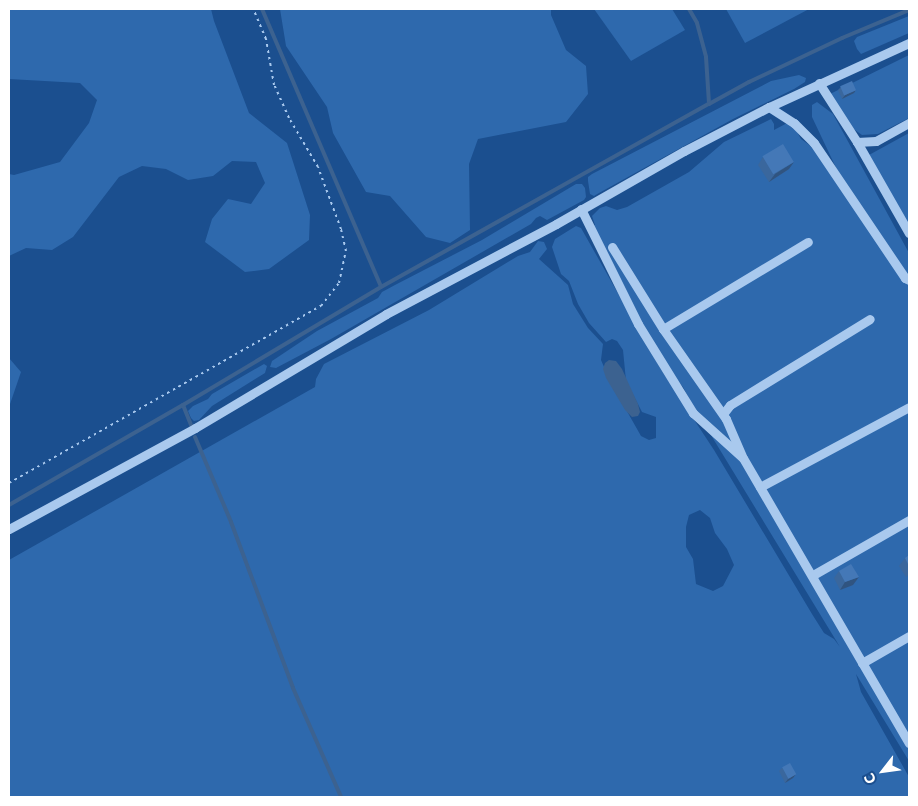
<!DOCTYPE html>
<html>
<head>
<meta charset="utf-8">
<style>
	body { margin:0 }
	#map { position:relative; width:918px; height:806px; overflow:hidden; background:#1b4f8f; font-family:Commissioner,sans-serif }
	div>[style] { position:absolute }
	.green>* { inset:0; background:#2e69ad }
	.water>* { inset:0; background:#3c6290 }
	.stream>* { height:4px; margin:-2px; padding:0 2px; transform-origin:2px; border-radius:2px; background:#3c6290 }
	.path>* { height:2px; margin-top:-1px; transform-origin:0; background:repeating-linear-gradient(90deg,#a9c9ee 0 2.5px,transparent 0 6.5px) }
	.minor>* { height:9px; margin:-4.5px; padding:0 4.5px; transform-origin:4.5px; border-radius:4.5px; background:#a9c9ee }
	.wall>* { inset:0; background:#3a679d }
	.shaded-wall>* { inset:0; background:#305480 }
	.building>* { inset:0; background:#4478b7; transform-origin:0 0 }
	span { translate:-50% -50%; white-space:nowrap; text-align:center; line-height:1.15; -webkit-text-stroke:5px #1b4f8f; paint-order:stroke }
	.frame { position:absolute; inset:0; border:10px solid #fff; pointer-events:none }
	.north { position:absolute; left:858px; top:746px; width:50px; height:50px; -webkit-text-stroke:4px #1b4f8f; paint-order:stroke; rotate:240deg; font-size:14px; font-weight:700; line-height:20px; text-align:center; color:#fff }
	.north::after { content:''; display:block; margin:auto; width:18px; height:22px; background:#fff; clip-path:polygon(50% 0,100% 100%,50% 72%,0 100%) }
</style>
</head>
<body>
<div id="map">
	<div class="green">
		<i style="clip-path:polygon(9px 9px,211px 9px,214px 21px,249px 113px,287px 143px,310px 215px,309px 240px,269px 269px,245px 272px,205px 242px,212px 219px,228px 199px,251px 204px,265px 183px,256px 162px,232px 161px,213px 176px,188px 180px,166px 169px,142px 166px,119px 177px,73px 237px,52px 250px,26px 248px,9px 256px,9px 174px,14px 175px,60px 162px,89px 123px,97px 100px,80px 83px,9px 79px)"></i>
		<i style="clip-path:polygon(280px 9px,551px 9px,551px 15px,566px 50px,586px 66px,588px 94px,566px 122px,478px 139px,469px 164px,470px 230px,450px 243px,426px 237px,390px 196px,366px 192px,333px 133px,327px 107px,286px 46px)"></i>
		<i style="clip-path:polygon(594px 9px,672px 9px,685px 30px,631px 61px)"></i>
		<i style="clip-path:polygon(726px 9px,809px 9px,745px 43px)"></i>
		<i style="clip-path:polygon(909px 16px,909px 33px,861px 54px,857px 49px,854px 41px,857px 37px)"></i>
		<i style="clip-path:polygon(909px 55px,909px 118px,878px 134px,862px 135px,852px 128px,830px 94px)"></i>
		<i style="clip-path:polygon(799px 75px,806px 78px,805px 82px,794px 89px,733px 119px,599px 193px,594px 196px,590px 194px,588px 181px,588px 177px,592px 174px,771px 81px)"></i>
		<i style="clip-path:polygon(evenodd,817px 102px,833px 114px,909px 253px,909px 761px,856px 674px,861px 692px,909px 777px,909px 797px,9px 797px,9px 560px,315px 387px,316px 379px,324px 364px,429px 310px,518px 256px,530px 252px,538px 241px,544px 242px,547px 249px,539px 259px,568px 285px,573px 304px,588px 328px,603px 344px,601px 360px,611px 383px,641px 436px,649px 440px,656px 438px,656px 417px,642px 412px,626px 381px,623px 350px,617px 341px,612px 339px,606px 342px,589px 323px,578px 304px,569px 281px,561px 274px,552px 247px,555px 239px,576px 226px,581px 228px,662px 371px,714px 450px,812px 614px,824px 633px,834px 639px,840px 647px,692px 404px,683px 387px,676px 379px,645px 329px,588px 228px,595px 225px,592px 216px,600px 208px,606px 206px,617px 210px,627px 207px,689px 172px,724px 142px,771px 119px,774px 124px,774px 130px,791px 121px,801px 139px,812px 147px,848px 193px,812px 117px,812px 105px,817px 102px,700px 510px,710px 518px,715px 533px,727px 549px,734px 565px,723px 586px,713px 591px,696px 584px,693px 559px,686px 547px,686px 527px,689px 515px,700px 510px)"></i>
		<i style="clip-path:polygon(909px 133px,909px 227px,869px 155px)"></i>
		<i style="clip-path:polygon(576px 184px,582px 184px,585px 188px,586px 197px,584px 200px,547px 220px,540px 216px,536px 218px,531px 224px,331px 339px,276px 368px,270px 367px,272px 361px,317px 331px,378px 298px,382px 292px,395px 285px,482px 240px)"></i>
		<i style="clip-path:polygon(9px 358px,21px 372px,9px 407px)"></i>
		<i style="clip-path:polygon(264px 364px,267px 366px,265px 373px,212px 406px,199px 420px,194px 421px,191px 418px,188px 411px,193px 406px,208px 399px,212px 394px)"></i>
	</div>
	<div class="water">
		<i style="clip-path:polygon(609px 360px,616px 361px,622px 369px,638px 404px,640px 412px,638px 416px,632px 417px,625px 410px,606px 378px,603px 369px,605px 363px)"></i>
	</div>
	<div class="stream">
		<i style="left:262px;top:9px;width:302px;rotate:66.8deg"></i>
		<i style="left:689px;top:9px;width:16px;rotate:60deg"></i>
		<i style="left:697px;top:23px;width:35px;rotate:75deg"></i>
		<i style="left:706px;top:57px;width:47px;rotate:86.3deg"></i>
		<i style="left:183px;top:405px;width:22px;rotate:68deg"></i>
		<i style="left:195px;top:437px;width:92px;rotate:67deg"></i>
		<i style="left:231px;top:522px;width:177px;rotate:69.5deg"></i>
		<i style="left:293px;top:688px;width:119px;rotate:66.2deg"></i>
		<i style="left:9px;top:505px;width:201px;rotate:-29.9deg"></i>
		<i style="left:183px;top:405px;width:230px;rotate:-30.8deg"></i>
		<i style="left:381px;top:287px;width:376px;rotate:-29.2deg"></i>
		<i style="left:709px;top:104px;width:46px;rotate:-28.8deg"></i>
		<i style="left:749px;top:82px;width:103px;rotate:-25.3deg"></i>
		<i style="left:842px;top:38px;width:73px;rotate:-22.7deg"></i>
	</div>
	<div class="path">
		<i style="left:9px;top:483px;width:359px;rotate:-29.6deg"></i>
		<i style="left:321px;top:306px;width:29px;rotate:-52deg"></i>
		<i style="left:339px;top:283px;width:33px;rotate:-78deg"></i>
		<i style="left:346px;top:251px;width:23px;rotate:-103deg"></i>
		<i style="left:341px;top:229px;width:66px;rotate:-110.4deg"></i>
		<i style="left:318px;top:167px;width:57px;rotate:-120.6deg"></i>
		<i style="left:289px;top:118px;width:36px;rotate:-114deg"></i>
		<i style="left:274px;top:85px;width:47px;rotate:-99.9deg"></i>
		<i style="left:266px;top:39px;width:33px;rotate:-113deg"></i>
	</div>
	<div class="minor">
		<i style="left:819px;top:83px;width:70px;rotate:57.2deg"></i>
		<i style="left:857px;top:142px;width:105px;rotate:60.3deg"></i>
		<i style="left:769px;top:107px;width:30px;rotate:33deg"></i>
		<i style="left:794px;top:123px;width:28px;rotate:45deg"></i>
		<i style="left:814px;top:143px;width:163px;rotate:56deg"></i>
		<i style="left:905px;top:278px;width:4px;rotate:27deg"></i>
		<i style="left:857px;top:142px;width:19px;rotate:-3deg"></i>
		<i style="left:876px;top:141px;width:38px;rotate:-29deg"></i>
		<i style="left:581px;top:209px;width:128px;rotate:63.6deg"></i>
		<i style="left:638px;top:324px;width:105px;rotate:58.3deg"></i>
		<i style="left:693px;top:413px;width:67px;rotate:42deg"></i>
		<i style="left:743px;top:458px;width:330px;rotate:59.8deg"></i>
		<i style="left:612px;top:247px;width:97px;rotate:58.1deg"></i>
		<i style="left:663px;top:329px;width:110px;rotate:55deg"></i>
		<i style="left:726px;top:419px;width:40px;rotate:66.6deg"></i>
		<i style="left:663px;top:329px;width:169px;rotate:-31deg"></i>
		<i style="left:723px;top:414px;width:11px;rotate:-52deg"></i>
		<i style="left:730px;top:405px;width:164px;rotate:-31.6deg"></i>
		<i style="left:760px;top:487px;width:169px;rotate:-28.2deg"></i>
		<i style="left:9px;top:529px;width:212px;rotate:-28.5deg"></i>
		<i style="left:195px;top:428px;width:222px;rotate:-30.8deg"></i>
		<i style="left:386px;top:314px;width:192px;rotate:-27.9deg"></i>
		<i style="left:556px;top:224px;width:147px;rotate:-29.7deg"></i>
		<i style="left:684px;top:151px;width:96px;rotate:-27.4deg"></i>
		<i style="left:769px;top:107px;width:154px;rotate:-24.6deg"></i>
		<i style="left:813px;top:575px;width:111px;rotate:-29.8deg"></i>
		<i style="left:862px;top:663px;width:54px;rotate:-29.9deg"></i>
	</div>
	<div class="wall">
		<i style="clip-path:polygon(841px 87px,854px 93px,842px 99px,838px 90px)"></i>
		<i style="clip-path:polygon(763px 157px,789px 169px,769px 182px,758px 165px)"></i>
		<i style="clip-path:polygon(909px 555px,909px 575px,906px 577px,899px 566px,905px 558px)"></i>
		<i style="clip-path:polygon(839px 571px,853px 585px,840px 590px,834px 578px)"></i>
		<i style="clip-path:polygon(782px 768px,796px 774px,793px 778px,785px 783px,779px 771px)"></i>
	</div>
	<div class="shaded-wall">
		<i style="clip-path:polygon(856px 90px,854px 93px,842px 99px,845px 95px)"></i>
		<i style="clip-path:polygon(794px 162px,789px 169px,769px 182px,775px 174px)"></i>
		<i style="clip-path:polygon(859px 577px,853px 585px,840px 590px,845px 582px)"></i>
		<i style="clip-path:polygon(796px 774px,793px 778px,785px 783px,788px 779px)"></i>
	</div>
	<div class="building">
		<i style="left:852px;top:81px;width:10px;height:13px;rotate:66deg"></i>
		<i style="left:783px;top:144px;width:21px;height:24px;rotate:59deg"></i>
		<i style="clip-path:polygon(909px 555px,909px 566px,905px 558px)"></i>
		<i style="clip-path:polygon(851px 564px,859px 577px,845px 582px,839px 571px)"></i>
		<i style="left:790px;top:763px;width:13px;height:9px;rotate:61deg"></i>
	</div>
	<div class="frame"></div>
	<div class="north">С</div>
</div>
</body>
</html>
